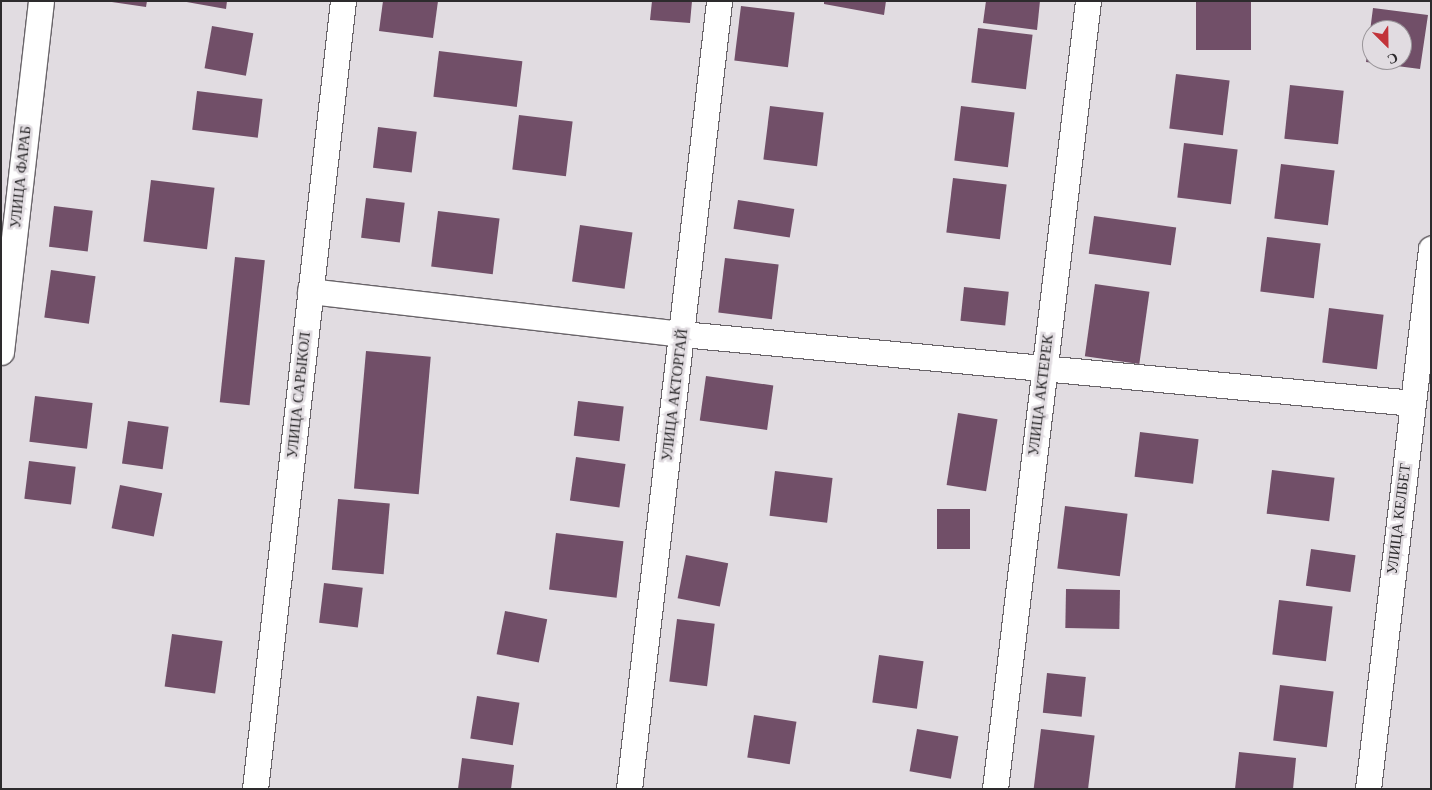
<!DOCTYPE html>
<html>
<head>
<meta charset="utf-8">
<style>
	body { margin:0 }
	#map { position:relative; width:1432px; height:790px; overflow:hidden; background:#e1dce1; font-family:"Times New Roman",serif }
	div>[style] { position:absolute }
	.building>* { inset:0; background:#714f68; transform-origin:0 0 }
	.roads { filter:drop-shadow(1px 0 #696469) drop-shadow(-1px 0 #696469) drop-shadow(0 1px #696469) drop-shadow(0 -1px #696469) }
	.minor>* { height:25px; margin:-12.5px; padding:0 12.5px; transform-origin:12.5px; border-radius:12.5px; background:#fff }
	span { translate:-50% -50%; white-space:nowrap; text-align:center; line-height:1.15; -webkit-text-stroke:5px #e1dce1; paint-order:stroke }
	.street-label { font-size:15px; color:#2d2b2d }
	.frame { position:absolute; inset:0; border:2px solid #2d2b2d; pointer-events:none }
	.north { position:absolute; left:1362px; top:20px; width:50px; height:50px; box-sizing:border-box; background:#e1dce1; border:1px solid #999599; border-radius:50%; rotate:157deg; font-size:14px; font-weight:700; line-height:20px; text-align:center; color:#2d2b2d }
	.north::after { content:''; display:block; margin:auto; width:18px; height:22px; background:#c23339; clip-path:polygon(50% 0,100% 100%,50% 72%,0 100%) }
</style>
</head>
<body>
<div id="map">
	<div class="building">
		<i style="clip-path:polygon(105px 1px,147px 1px,146px 7px)"></i>
		<i style="clip-path:polygon(181px 1px,227px 1px,226px 9px)"></i>
		<i style="clip-path:polygon(383px 1px,438px 1px,433px 38px,379px 31px)"></i>
		<i style="clip-path:polygon(652px 1px,692px 1px,690px 23px,650px 20px)"></i>
		<i style="clip-path:polygon(824px 1px,886px 1px,884px 15px,824px 4px)"></i>
		<i style="clip-path:polygon(986px 1px,1040px 1px,1037px 30px,983px 23px)"></i>
		<i style="left:1196px;top:1px;width:55px;height:49px"></i>
		<i style="left:741px;top:6px;width:54px;height:55px;rotate:7deg"></i>
		<i style="clip-path:polygon(evenodd,1373px 8px,1428px 15px,1420px 69px,1366px 62px,1373px 8px,1372px 30px,1402px 30px,1402px 60px,1372px 60px,1372px 30px)"></i>
		<i style="left:212px;top:26px;width:42px;height:43px;rotate:10deg"></i>
		<i style="left:978px;top:28px;width:55px;height:55px;rotate:7deg"></i>
		<i style="left:439px;top:51px;width:84px;height:46px;rotate:7deg"></i>
		<i style="left:1176px;top:74px;width:54px;height:55px;rotate:7deg"></i>
		<i style="left:1290px;top:85px;width:54px;height:54px;rotate:6deg"></i>
		<i style="left:197px;top:91px;width:66px;height:39px;rotate:7deg"></i>
		<i style="left:770px;top:106px;width:54px;height:54px;rotate:7deg"></i>
		<i style="left:961px;top:106px;width:54px;height:55px;rotate:7deg"></i>
		<i style="left:519px;top:115px;width:54px;height:55px;rotate:7deg"></i>
		<i style="left:378px;top:127px;width:39px;height:41px;rotate:7deg"></i>
		<i style="left:1184px;top:143px;width:54px;height:55px;rotate:7deg"></i>
		<i style="left:1281px;top:164px;width:54px;height:55px;rotate:7deg"></i>
		<i style="left:953px;top:178px;width:54px;height:55px;rotate:7deg"></i>
		<i style="left:151px;top:180px;width:64px;height:62px;rotate:7deg"></i>
		<i style="left:366px;top:198px;width:39px;height:40px;rotate:7deg"></i>
		<i style="left:738px;top:200px;width:57px;height:29px;rotate:9deg"></i>
		<i style="left:54px;top:206px;width:39px;height:41px;rotate:7deg"></i>
		<i style="left:438px;top:211px;width:62px;height:56px;rotate:7deg"></i>
		<i style="left:1094px;top:216px;width:83px;height:38px;rotate:8deg"></i>
		<i style="left:580px;top:225px;width:53px;height:57px;rotate:8deg"></i>
		<i style="left:1267px;top:237px;width:54px;height:55px;rotate:7deg"></i>
		<i style="left:235px;top:257px;width:30px;height:146px;rotate:6deg"></i>
		<i style="left:725px;top:258px;width:54px;height:55px;rotate:7deg"></i>
		<i style="left:51px;top:270px;width:45px;height:48px;rotate:8deg"></i>
		<i style="left:1095px;top:284px;width:55px;height:73px;rotate:8deg"></i>
		<i style="left:964px;top:287px;width:45px;height:34px;rotate:6deg"></i>
		<i style="left:1329px;top:308px;width:55px;height:55px;rotate:7deg"></i>
		<i style="left:366px;top:351px;width:65px;height:138px;rotate:5deg"></i>
		<i style="left:706px;top:376px;width:68px;height:45px;rotate:8deg"></i>
		<i style="left:35px;top:396px;width:58px;height:46px;rotate:7deg"></i>
		<i style="left:578px;top:401px;width:46px;height:35px;rotate:7deg"></i>
		<i style="left:958px;top:413px;width:40px;height:73px;rotate:9deg"></i>
		<i style="left:128px;top:421px;width:41px;height:43px;rotate:8deg"></i>
		<i style="left:1140px;top:432px;width:59px;height:45px;rotate:7deg"></i>
		<i style="left:576px;top:457px;width:50px;height:44px;rotate:8deg"></i>
		<i style="left:29px;top:461px;width:47px;height:38px;rotate:7deg"></i>
		<i style="left:1272px;top:470px;width:63px;height:44px;rotate:7deg"></i>
		<i style="left:775px;top:471px;width:58px;height:45px;rotate:7deg"></i>
		<i style="left:120px;top:485px;width:43px;height:44px;rotate:11deg"></i>
		<i style="left:338px;top:499px;width:52px;height:71px;rotate:5deg"></i>
		<i style="left:1065px;top:506px;width:63px;height:63px;rotate:7deg"></i>
		<i style="left:970px;top:509px;width:40px;height:33px;rotate:90deg"></i>
		<i style="left:556px;top:533px;width:68px;height:57px;rotate:7deg"></i>
		<i style="left:1311px;top:549px;width:45px;height:37px;rotate:8deg"></i>
		<i style="left:686px;top:555px;width:43px;height:44px;rotate:11deg"></i>
		<i style="left:324px;top:583px;width:39px;height:40px;rotate:7deg"></i>
		<i style="left:1066px;top:589px;width:54px;height:39px;rotate:1deg"></i>
		<i style="left:1279px;top:600px;width:54px;height:55px;rotate:7deg"></i>
		<i style="left:505px;top:611px;width:43px;height:44px;rotate:11deg"></i>
		<i style="left:677px;top:619px;width:38px;height:63px;rotate:7deg"></i>
		<i style="left:172px;top:634px;width:51px;height:53px;rotate:8deg"></i>
		<i style="left:879px;top:655px;width:45px;height:48px;rotate:8deg"></i>
		<i style="left:1047px;top:673px;width:39px;height:40px;rotate:6deg"></i>
		<i style="left:1280px;top:685px;width:54px;height:56px;rotate:7deg"></i>
		<i style="left:477px;top:696px;width:43px;height:43px;rotate:9deg"></i>
		<i style="left:754px;top:715px;width:43px;height:43px;rotate:9deg"></i>
		<i style="left:917px;top:729px;width:42px;height:43px;rotate:10deg"></i>
		<i style="left:1041px;top:729px;width:54px;height:61px;rotate:7deg"></i>
		<i style="clip-path:polygon(1239px 752px,1296px 758px,1293px 789px,1235px 789px)"></i>
		<i style="clip-path:polygon(462px 758px,514px 765px,511px 789px,458px 789px)"></i>
	</div>
	<div class="roads">
		<div class="minor">
			<i style="left:310px;top:291px;width:374px;rotate:6.6deg"></i>
			<i style="left:682px;top:334px;width:734px;rotate:5.39deg"></i>
			<i style="left:1px;top:352px;width:353px;rotate:-83.5deg"></i>
			<i style="left:255px;top:789px;width:793px;rotate:-83.63deg"></i>
			<i style="left:629px;top:789px;width:793px;rotate:-83.48deg"></i>
			<i style="left:995px;top:789px;width:793px;rotate:-83.27deg"></i>
			<i style="left:1368px;top:789px;width:544px;rotate:-83.35deg"></i>
		</div>
	</div>
	<div class="street-label">
		<span style="left:21px;top:177px;rotate:-84deg">УЛИЦА ФАРАБ</span>
		<span style="left:299px;top:395px;rotate:-84deg">УЛИЦА САРЫКОЛ</span>
		<span style="left:675px;top:395px;rotate:-83deg">УЛИЦА АКТОРГАЙ</span>
		<span style="left:1041px;top:395px;rotate:-83deg">УЛИЦА АКТЕРЕК</span>
		<span style="left:1399px;top:519px;rotate:-83deg">УЛИЦА КЕЛБЕТ</span>
	</div>
	<div class="frame"></div>
	<div class="north">С</div>
</div>
</body>
</html>
